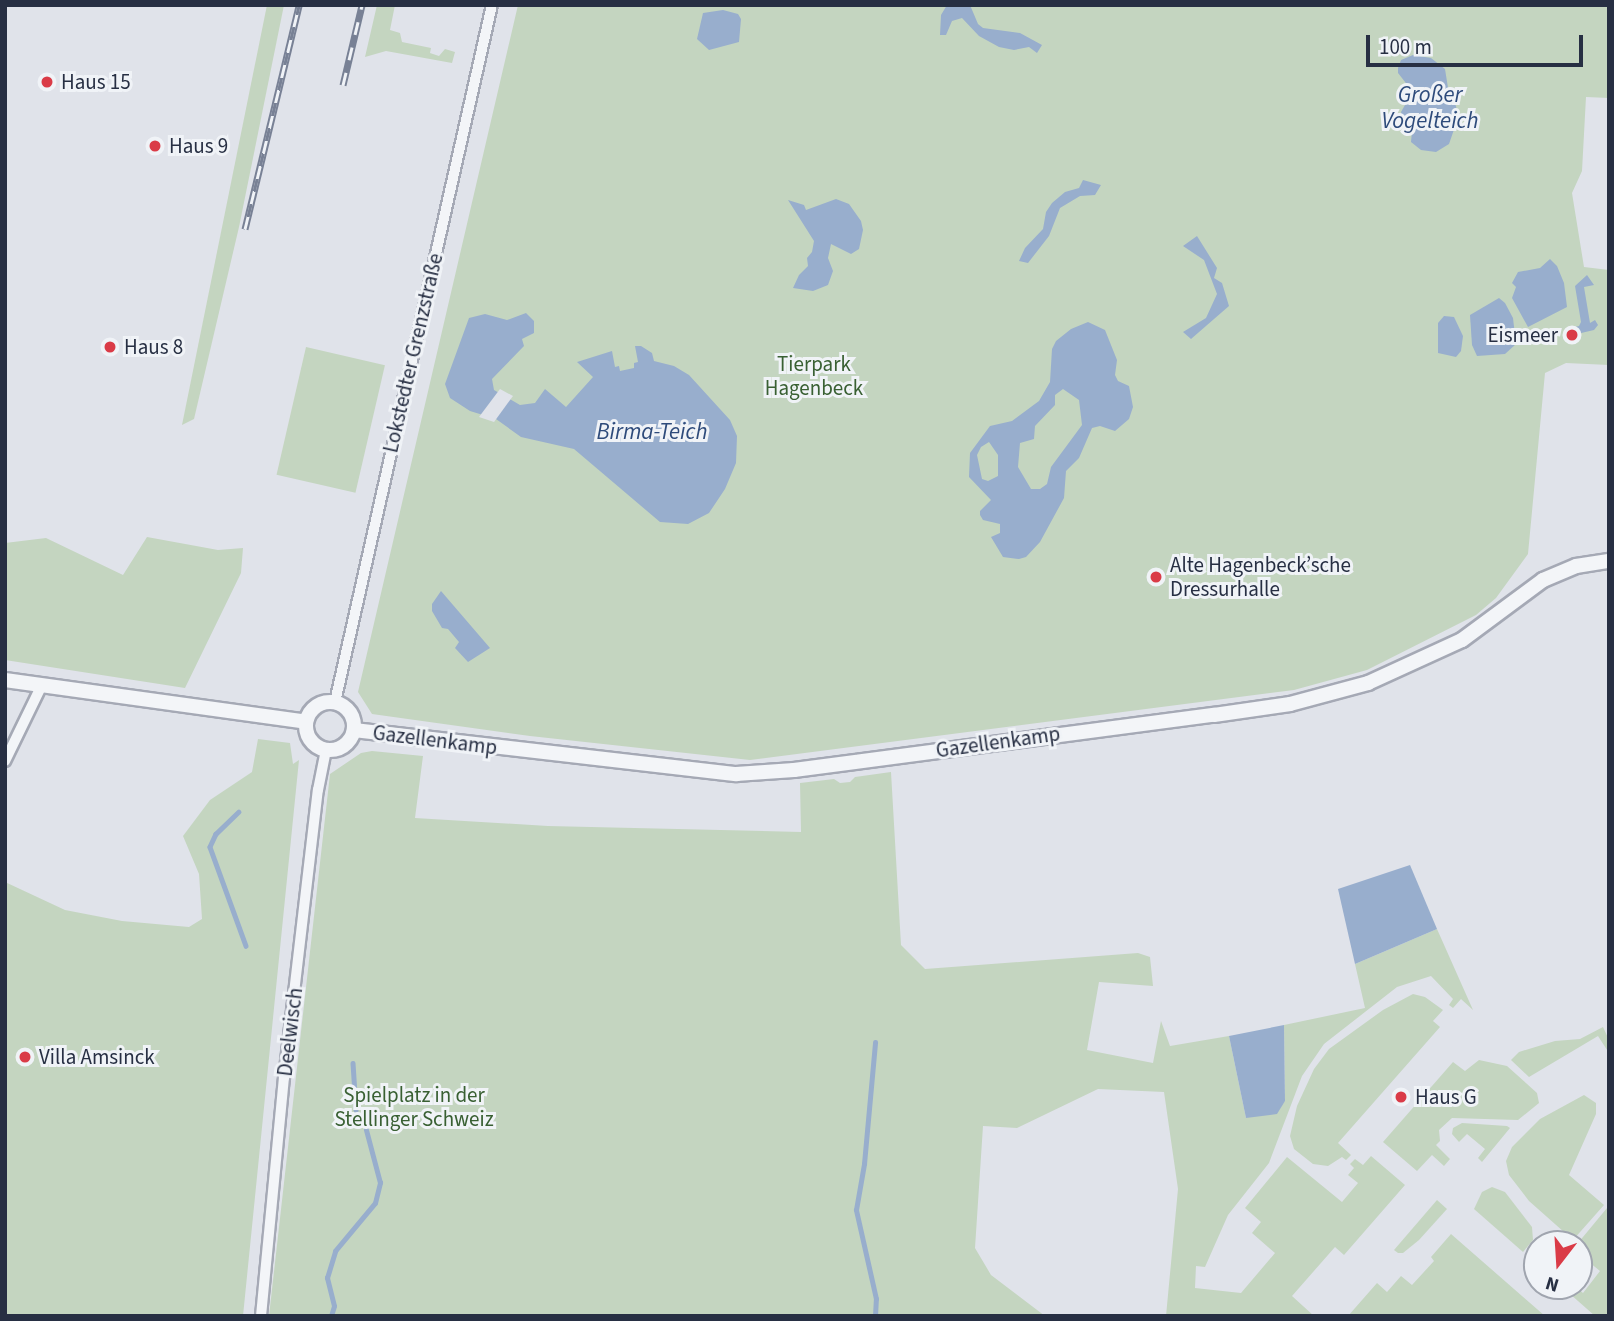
<!DOCTYPE html>
<html>
<head>
<meta charset="utf-8">
<style>
	body { margin:0 }
	#map { position:relative; width:1614px; height:1321px; overflow:hidden; background:#e0e3ea; font-family:"Source Sans 3",sans-serif }
	div>[style] { position:absolute }
	.green>* { inset:0; background:#c4d5c0; transform-origin:0 0 }
	.water>* { inset:0; background:#98aecd }
	.pier>* { inset:0; background:#e0e3ea }
	.stream>* { height:4.5px; margin:-2.25px; padding:0 2.25px; transform-origin:2.25px; border-radius:2.25px; background:#98aecd }
	.roads { filter:drop-shadow(2px 0 #a5a9b5) drop-shadow(-2px 0 #a5a9b5) drop-shadow(0 2px #a5a9b5) drop-shadow(0 -2px #a5a9b5) }
	.minor>* { height:10px; margin:-5px; padding:0 5px; transform-origin:5px; border-radius:5px; background:#f3f5f8 }
	.tertiary>* { height:14px; margin:-7px; padding:0 7px; transform-origin:7px; border-radius:7px; background:#f3f5f8 }
	.tertiary>.ring { margin:-7px; padding:0; box-sizing:content-box; background:none; border:14px solid #f3f5f8; border-radius:50% }
	.rail>* { height:7px; margin-top:-3.5px; transform-origin:0; background:repeating-linear-gradient(90deg,#f0f3f7 0 13px,#788195 0 26px); box-sizing:border-box; border-block:2px solid #788195 }
	.dots>* { width:19px; height:19px; translate:-50% -50%; box-sizing:border-box; border:4px solid #f0f3f7; border-radius:50% }
	span { translate:-50% -50%; white-space:nowrap; text-align:center; line-height:1.15; -webkit-text-stroke:6px #f0f3f7; paint-order:stroke }
	.poi-label { font-size:21px; color:#272f43 }
	.left { translate:0 -50%; text-align:left }
	.right { translate:-100% -50%; text-align:right }
	.street-label { font-size:21px; color:#272f43 }
	.park-label { font-size:21px; color:#396033 }
	.water-label { font-size:23px; color:#2e4b7b; font-style:italic }
	.frame { position:absolute; inset:0; border:7px solid #272f43; pointer-events:none }
	.north { position:absolute; left:1523px; top:1230px; width:70px; height:70px; box-sizing:border-box; background:#f0f3f7; border:2px solid #a0a5af; border-radius:50%; rotate:197deg; font-size:19px; font-weight:700; line-height:28px; text-align:center; color:#272f43 }
	.north::after { content:''; display:block; margin:auto; width:24px; height:32px; background:#da3b47; clip-path:polygon(50% 0,100% 100%,50% 72%,0 100%) }
	.scale { position:absolute; left:1366px; top:35px; width:217px; height:32px; box-sizing:border-box; border:4px solid #272f43; border-top:0; padding-left:9px; font-size:21px; line-height:24px; white-space:nowrap; color:#272f43; -webkit-text-stroke:5px #f0f3f7; paint-order:stroke }
</style>
</head>
<body>
<div id="map">
	<div class="green">
		<i style="clip-path:polygon(267px 5px,284px 5px,239px 227px,194px 419px,182px 425px)"></i>
		<i style="clip-path:polygon(377px 5px,395px 5px,390px 30px,400px 33px,402px 42px,431px 48px,430px 53px,439px 56px,445px 49px,455px 52px,452px 63px,386px 51px,365px 57px)"></i>
		<i style="clip-path:polygon(518px 5px,1609px 5px,1609px 98px,1586px 97px,1582px 171px,1572px 193px,1584px 267px,1609px 270px,1609px 365px,1566px 363px,1545px 373px,1528px 554px,1496px 598px,1476px 615px,1367px 670px,1294px 690px,750px 760px,530px 736px,372px 714px,358px 692px)"></i>
		<i style="left:306px;top:347px;width:81px;height:131px;rotate:13deg"></i>
		<i style="clip-path:polygon(147px 537px,218px 550px,243px 548px,241px 573px,185px 688px,5px 660px,5px 543px,46px 538px,123px 575px)"></i>
		<i style="clip-path:polygon(258px 739px,290px 743px,293px 764px,299px 760px,243px 1316px,5px 1316px,5px 882px,65px 910px,122px 921px,189px 927px,202px 919px,199px 874px,183px 836px,210px 800px,252px 772px)"></i>
		<i style="clip-path:polygon(372px 751px,423px 756px,415px 818px,548px 826px,801px 832px,800px 783px,834px 779px,840px 783px,850px 782px,855px 777px,891px 772px,901px 945px,925px 969px,1138px 953px,1150px 957px,1153px 986px,1099px 982px,1087px 1050px,1153px 1063px,1161px 1021px,1170px 1046px,1229px 1036px,1246px 1118px,1285px 1101px,1284px 1025px,1365px 1008px,1355px 964px,1437px 929px,1473px 1010px,1461px 999px,1453px 1008px,1449px 1005px,1453px 999px,1431px 976px,1397px 987px,1324px 1044px,1302px 1076px,1269px 1163px,1228px 1215px,1205px 1267px,1196px 1266px,1195px 1288px,1241px 1293px,1275px 1253px,1252px 1233px,1261px 1222px,1245px 1208px,1287px 1157px,1342px 1202px,1358px 1183px,1348px 1175px,1354px 1168px,1350px 1164px,1355px 1159px,1363px 1165px,1371px 1156px,1405px 1185px,1344px 1255px,1335px 1247px,1292px 1296px,1314px 1316px,1166px 1316px,1178px 1189px,1164px 1092px,1098px 1089px,1017px 1128px,983px 1126px,975px 1248px,991px 1275px,1045px 1316px,269px 1316px,330px 774px,361px 753px)"></i>
		<i style="clip-path:polygon(1413px 994px,1425px 997px,1443px 1010px,1433px 1021px,1440px 1027px,1338px 1143px,1351px 1155px,1346px 1160px,1342px 1157px,1328px 1166px,1313px 1164px,1294px 1149px,1290px 1136px,1297px 1106px,1314px 1069px,1329px 1049px,1383px 1010px)"></i>
		<i style="clip-path:polygon(1603px 1027px,1609px 1040px,1609px 1053px,1598px 1036px,1529px 1077px,1511px 1060px,1519px 1052px,1555px 1041px,1580px 1039px)"></i>
		<i style="clip-path:polygon(1479px 1060px,1507px 1066px,1537px 1093px,1539px 1103px,1518px 1120px,1452px 1118px,1439px 1130px,1440px 1141px,1436px 1145px,1450px 1159px,1444px 1166px,1432px 1155px,1417px 1171px,1383px 1142px,1453px 1062px,1465px 1071px)"></i>
		<i style="clip-path:polygon(1584px 1095px,1596px 1103px,1596px 1114px,1569px 1175px,1604px 1205px,1573px 1240px,1529px 1201px,1509px 1175px,1506px 1161px,1512px 1147px,1540px 1119px)"></i>
		<i style="clip-path:polygon(1462px 1123px,1507px 1126px,1510px 1128px,1482px 1162px,1478px 1158px,1485px 1149px,1467px 1134px,1459px 1142px,1452px 1134px,1453px 1128px)"></i>
		<i style="clip-path:polygon(1492px 1187px,1505px 1192px,1532px 1227px,1533px 1240px,1523px 1252px,1474px 1209px,1482px 1192px)"></i>
		<i style="clip-path:polygon(1437px 1200px,1447px 1209px,1419px 1240px,1403px 1253px,1398px 1253px,1394px 1250px)"></i>
		<i style="clip-path:polygon(1607px 1208px,1609px 1316px,1595px 1316px,1561px 1286px,1575px 1286px,1583px 1293px,1600px 1271px,1584px 1258px,1578px 1243px)"></i>
		<i style="clip-path:polygon(1451px 1234px,1545px 1316px,1348px 1316px,1377px 1283px,1387px 1292px,1401px 1276px,1412px 1285px,1434px 1261px,1431px 1257px)"></i>
	</div>
	<div class="water">
		<i style="clip-path:polygon(947px 5px,970px 5px,978px 24px,983px 28px,1020px 33px,1042px 45px,1037px 53px,1029px 47px,1014px 50px,999px 47px,979px 36px,962px 18px,952px 21px,946px 35px,940px 35px,941px 15px)"></i>
		<i style="clip-path:polygon(723px 10px,738px 14px,741px 19px,739px 42px,709px 50px,697px 39px,703px 13px)"></i>
		<i style="clip-path:polygon(1413px 55px,1431px 58px,1445px 69px,1449px 94px,1456px 106px,1458px 118px,1449px 144px,1436px 152px,1421px 150px,1411px 142px,1412px 131px,1402px 119px,1401px 112px,1409px 98px,1409px 87px,1398px 73px,1398px 68px,1401px 60px)"></i>
		<i style="clip-path:polygon(1083px 180px,1101px 185px,1095px 195px,1080px 196px,1060px 208px,1049px 236px,1028px 263px,1019px 261px,1025px 248px,1043px 229px,1046px 212px,1052px 203px,1065px 192px,1079px 188px)"></i>
		<i style="clip-path:polygon(836px 199px,849px 204px,861px 221px,863px 230px,859px 249px,851px 254px,831px 244px,828px 258px,833px 271px,828px 285px,813px 291px,793px 288px,799px 275px,808px 266px,807px 258px,812px 252px,814px 241px,788px 200px,804px 205px,806px 210px)"></i>
		<i style="clip-path:polygon(1197px 236px,1217px 268px,1214px 278px,1222px 283px,1229px 306px,1191px 339px,1183px 332px,1206px 318px,1217px 294px,1204px 260px,1183px 246px)"></i>
		<i style="clip-path:polygon(1550px 259px,1557px 266px,1564px 283px,1567px 307px,1528px 327px,1512px 298px,1516px 287px,1512px 283px,1518px 272px,1540px 268px)"></i>
		<i style="clip-path:polygon(1587px 275px,1594px 285px,1584px 287px,1590px 323px,1595px 320px,1598px 325px,1594px 330px,1564px 337px,1567px 329px,1579px 326px,1581px 322px,1575px 286px)"></i>
		<i style="clip-path:polygon(1499px 298px,1505px 303px,1513px 318px,1516px 344px,1505px 354px,1477px 356px,1472px 345px,1470px 315px)"></i>
		<i style="clip-path:polygon(526px 313px,534px 321px,534px 333px,522px 339px,524px 346px,492px 379px,494px 390px,520px 405px,535px 403px,545px 389px,566px 407px,593px 377px,577px 362px,612px 351px,615px 367px,619px 366px,620px 371px,634px 368px,634px 363px,638px 362px,635px 346px,641px 346px,652px 353px,654px 361px,674px 366px,689px 375px,730px 420px,737px 436px,736px 463px,725px 489px,709px 513px,688px 524px,660px 522px,574px 449px,521px 437px,496px 419px,470px 411px,450px 398px,445px 384px,469px 318px,485px 314px,507px 320px)"></i>
		<i style="clip-path:polygon(1444px 316px,1454px 317px,1463px 336px,1461px 351px,1456px 357px,1438px 353px,1438px 323px)"></i>
		<i style="clip-path:polygon(evenodd,1088px 322px,1105px 330px,1117px 360px,1115px 375px,1118px 381px,1129px 386px,1133px 407px,1129px 419px,1115px 431px,1100px 426px,1092px 428px,1079px 458px,1066px 471px,1064px 498px,1040px 542px,1026px 557px,1019px 559px,1003px 557px,991px 537px,1000px 533px,1000px 524px,983px 520px,980px 515px,980px 511px,991px 500px,969px 477px,970px 453px,990px 426px,1012px 421px,1039px 401px,1050px 382px,1052px 349px,1056px 341px,1071px 329px,1088px 322px,1063px 389px,1079px 400px,1082px 425px,1051px 467px,1047px 484px,1040px 489px,1031px 489px,1018px 467px,1020px 443px,1034px 439px,1035px 426px,1055px 405px,1055px 395px,1063px 389px,1088px 322px,989px 442px,998px 455px,998px 476px,988px 481px,982px 479px,977px 455px,981px 447px,989px 442px)"></i>
		<i style="clip-path:polygon(441px 591px,490px 648px,468px 662px,455px 648px,459px 642px,448px 629px,442px 628px,432px 611px,432px 604px)"></i>
		<i style="clip-path:polygon(1410px 865px,1437px 929px,1355px 964px,1338px 889px)"></i>
		<i style="clip-path:polygon(1284px 1025px,1285px 1101px,1277px 1114px,1246px 1118px,1229px 1036px)"></i>
	</div>
	<div class="pier">
		<i style="clip-path:polygon(500px 389px,513px 396px,494px 422px,479px 417px)"></i>
	</div>
	<div class="stream">
		<i style="left:239px;top:812px;width:32px;rotate:136deg"></i>
		<i style="left:216px;top:834px;width:14px;rotate:115deg"></i>
		<i style="left:210px;top:847px;width:105px;rotate:70deg"></i>
		<i style="left:353px;top:1063px;width:47px;rotate:86.3deg"></i>
		<i style="left:331px;top:1316px;width:10px;rotate:-73deg"></i>
		<i style="left:334px;top:1306px;width:29px;rotate:-104deg"></i>
		<i style="left:327px;top:1278px;width:28px;rotate:-73deg"></i>
		<i style="left:335px;top:1251px;width:62px;rotate:-50.2deg"></i>
		<i style="left:375px;top:1203px;width:21px;rotate:-76deg"></i>
		<i style="left:380px;top:1183px;width:55px;rotate:-104.8deg"></i>
		<i style="left:875px;top:1316px;width:17px;rotate:-87deg"></i>
		<i style="left:876px;top:1299px;width:91px;rotate:-102.7deg"></i>
		<i style="left:856px;top:1210px;width:47px;rotate:-80.1deg"></i>
		<i style="left:864px;top:1164px;width:122px;rotate:-84.8deg"></i>
	</div>
	<div class="roads">
		<div class="minor">
			<i style="left:335px;top:702px;width:714px;rotate:-77.31deg"></i>
			<i style="left:5px;top:761px;width:82px;rotate:-64.1deg"></i>
			<i style="left:261px;top:1316px;width:239px;rotate:-84.5deg"></i>
			<i style="left:284px;top:1078px;width:290px;rotate:-83.3deg"></i>
			<i style="left:318px;top:790px;width:41px;rotate:-78.7deg"></i>
		</div>
		<div class="tertiary">
			<i style="left:5px;top:680px;width:304px;rotate:7.9deg"></i>
			<i class="ring" style="left:306px;top:702px;width:34px;height:34px"></i>
			<i style="left:354px;top:730px;width:385px;rotate:6.6deg"></i>
			<i style="left:736px;top:774px;width:58px;rotate:-3.9deg"></i>
			<i style="left:794px;top:770px;width:424px;rotate:-7.5deg"></i>
			<i style="left:1214px;top:715px;width:77px;rotate:-8.2deg"></i>
			<i style="left:1290px;top:704px;width:81px;rotate:-15.1deg"></i>
			<i style="left:1368px;top:683px;width:103px;rotate:-24.6deg"></i>
			<i style="left:1462px;top:640px;width:101px;rotate:-36.5deg"></i>
			<i style="left:1543px;top:580px;width:36px;rotate:-23deg"></i>
			<i style="left:1576px;top:566px;width:33px;rotate:-9deg"></i>
		</div>
	</div>
	<div class="rail">
		<i style="left:343px;top:85px;width:82px;rotate:-76.6deg"></i>
		<i style="left:245px;top:229px;width:230px;rotate:-76.4deg"></i>
	</div>
	<div class="dots">
		<i style="left:47px;top:82px;background:#da3b47"></i>
		<i style="left:155px;top:146px;background:#da3b47"></i>
		<i style="left:1572px;top:335px;background:#da3b47"></i>
		<i style="left:110px;top:347px;background:#da3b47"></i>
		<i style="left:1156px;top:577px;background:#da3b47"></i>
		<i style="left:25px;top:1057px;background:#da3b47"></i>
		<i style="left:1401px;top:1097px;background:#da3b47"></i>
	</div>
	<div class="poi-label">
		<span class="left" style="left:61px;top:82px">Haus 15</span>
		<span class="left" style="left:169px;top:146px">Haus 9</span>
		<span class="right" style="left:1558px;top:335px">Eismeer</span>
		<span class="left" style="left:124px;top:347px">Haus 8</span>
		<span class="left" style="left:1170px;top:577px">Alte Hagenbeck’sche<br>Dressurhalle</span>
		<span class="left" style="left:39px;top:1057px">Villa Amsinck</span>
		<span class="left" style="left:1415px;top:1097px">Haus G</span>
	</div>
	<div class="street-label">
		<span style="left:413px;top:353px;rotate:-77deg">Lokstedter Grenzstraße</span>
		<span style="left:435px;top:740px;rotate:7deg">Gazellenkamp</span>
		<span style="left:998px;top:742px;rotate:-8deg">Gazellenkamp</span>
		<span style="left:290px;top:1032px;rotate:-83deg">Deelwisch</span>
	</div>
	<div class="park-label">
		<span style="left:814px;top:376px">Tierpark<br>Hagenbeck</span>
		<span style="left:414px;top:1107px">Spielplatz in der<br>Stellinger Schweiz</span>
	</div>
	<div class="water-label">
		<span style="left:1430px;top:108px">Großer<br>Vogelteich</span>
		<span style="left:652px;top:432px">Birma-Teich</span>
	</div>
	<div class="frame"></div>
	<div class="north">N</div>
	<div class="scale">100 m</div>
</div>
</body>
</html>
